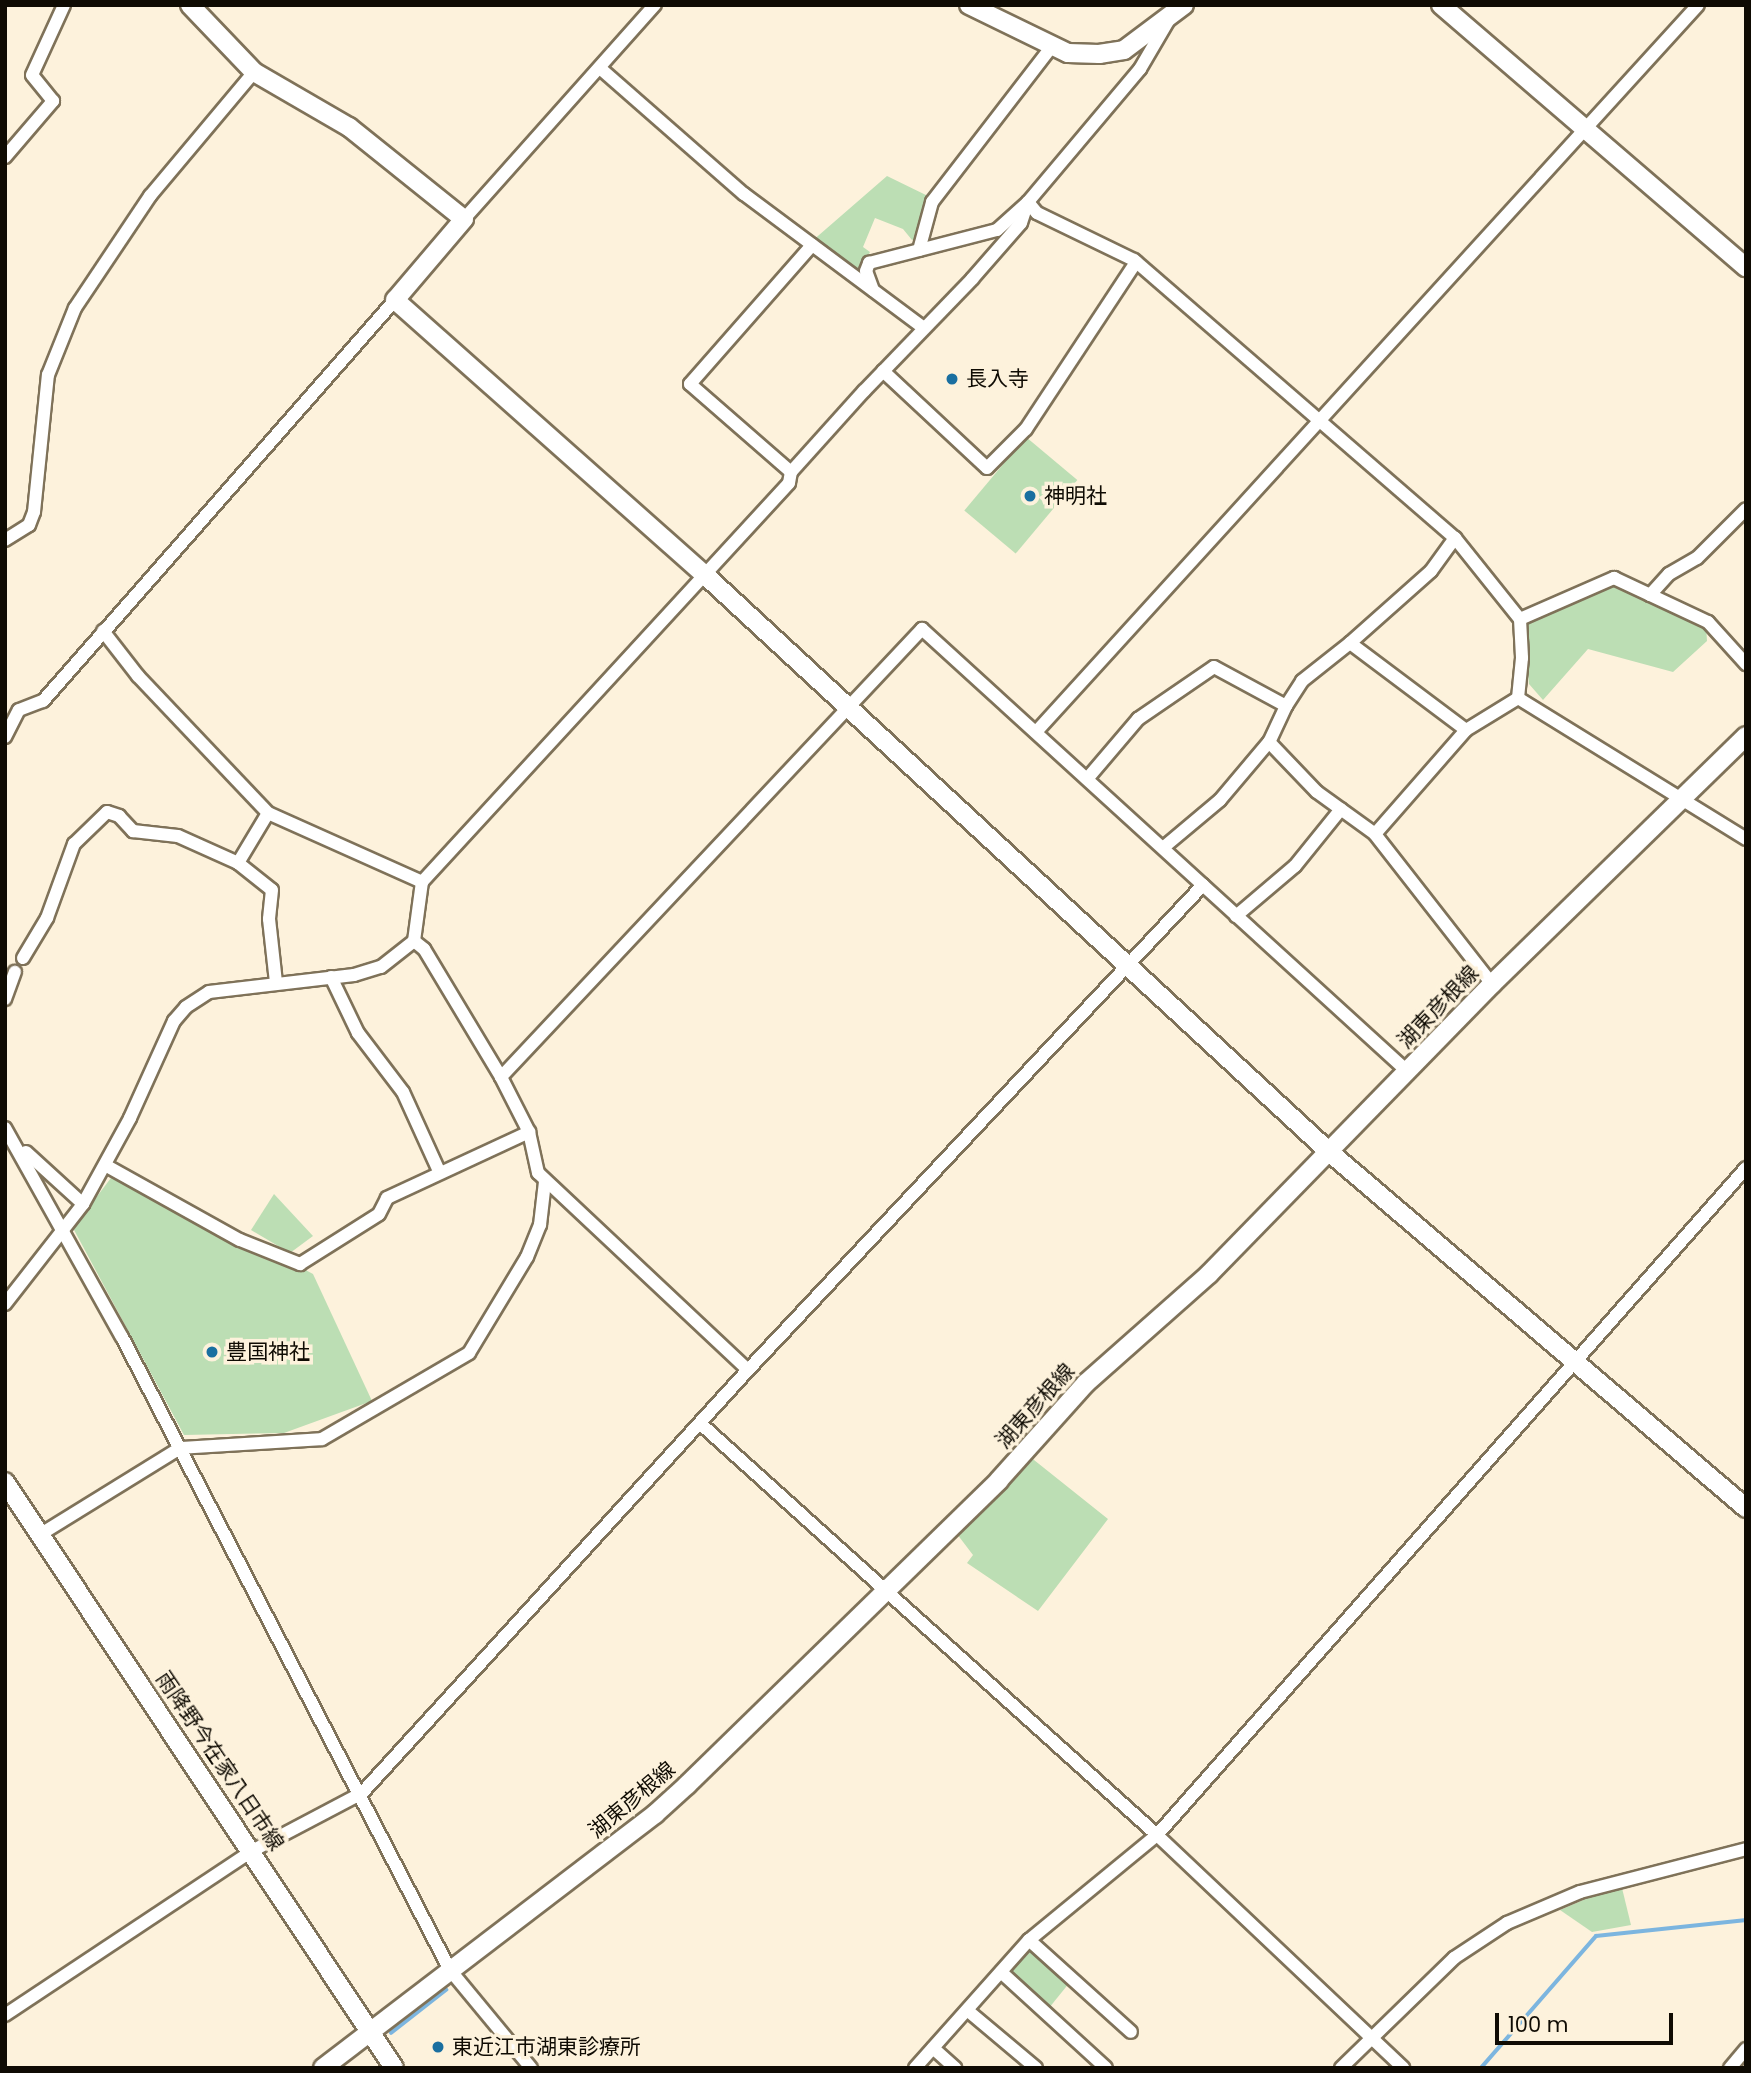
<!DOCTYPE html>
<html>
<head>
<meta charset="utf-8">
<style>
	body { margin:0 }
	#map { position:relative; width:1751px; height:2073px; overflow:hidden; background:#fdf2dc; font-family:Poppins,"Noto Sans JP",sans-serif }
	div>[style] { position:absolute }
	.green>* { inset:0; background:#bcdeb4; transform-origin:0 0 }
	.stream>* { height:3.5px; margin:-1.75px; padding:0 1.75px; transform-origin:1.75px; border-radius:1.75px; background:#7cb5df }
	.roads { filter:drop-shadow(2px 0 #7f7259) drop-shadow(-2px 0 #7f7259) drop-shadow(0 2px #7f7259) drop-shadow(0 -2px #7f7259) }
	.street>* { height:12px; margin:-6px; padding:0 6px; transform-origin:6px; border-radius:6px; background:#fff }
	.secondary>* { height:18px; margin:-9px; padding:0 9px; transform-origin:9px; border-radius:9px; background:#fff }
	.dots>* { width:19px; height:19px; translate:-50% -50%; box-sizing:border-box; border:4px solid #fdf2dc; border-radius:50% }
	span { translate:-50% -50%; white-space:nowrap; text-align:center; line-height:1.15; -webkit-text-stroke:7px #fdf2dc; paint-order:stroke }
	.poi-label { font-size:21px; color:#0f0b03 }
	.left { translate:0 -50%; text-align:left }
	.street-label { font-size:21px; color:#0f0b03 }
	.frame { position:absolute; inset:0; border:7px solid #0f0b03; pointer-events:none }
	.scale { position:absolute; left:1495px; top:2013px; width:178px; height:32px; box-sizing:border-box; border:4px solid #0f0b03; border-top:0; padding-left:9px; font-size:21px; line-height:24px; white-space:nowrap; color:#0f0b03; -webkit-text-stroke:5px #fdf2dc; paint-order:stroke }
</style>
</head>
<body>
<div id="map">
	<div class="green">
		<i style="clip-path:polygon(887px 176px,930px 197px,919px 237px,912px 240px,903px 229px,875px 218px,863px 247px,870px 252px,863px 266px,850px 271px,811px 242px)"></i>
		<i style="left:1026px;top:437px;width:67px;height:96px;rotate:40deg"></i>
		<i style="clip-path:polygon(1615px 581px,1706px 624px,1707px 641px,1673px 672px,1588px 649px,1543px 700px,1529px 684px,1523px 621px)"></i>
		<i style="clip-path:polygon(117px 1170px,313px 1274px,372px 1401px,284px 1433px,184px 1435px,73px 1228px)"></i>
		<i style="clip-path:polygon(274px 1194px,313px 1236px,290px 1253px,251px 1230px)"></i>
		<i style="clip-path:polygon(1029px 1456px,1108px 1519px,1038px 1611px,967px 1563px,973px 1555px,957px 1534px)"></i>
		<i style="clip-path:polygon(1621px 1884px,1631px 1925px,1592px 1932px,1560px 1910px)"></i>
		<i style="clip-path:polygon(1032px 1950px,1070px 1982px,1049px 2008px,1012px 1975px,1012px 1969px)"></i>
	</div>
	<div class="stream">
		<i style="left:391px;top:2033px;width:70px;rotate:-38deg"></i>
		<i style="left:1481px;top:2068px;width:175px;rotate:-48.9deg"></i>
		<i style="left:1596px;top:1936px;width:151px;rotate:-6.1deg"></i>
	</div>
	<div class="roads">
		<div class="street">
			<i style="left:601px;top:69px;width:190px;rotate:41.2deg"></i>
			<i style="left:744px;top:194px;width:224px;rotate:36.7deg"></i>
			<i style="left:5px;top:157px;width:74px;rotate:-49.4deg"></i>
			<i style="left:53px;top:101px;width:33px;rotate:-129deg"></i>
			<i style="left:32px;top:75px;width:77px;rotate:-65.4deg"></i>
			<i style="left:1028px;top:202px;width:14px;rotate:51deg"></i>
			<i style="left:1037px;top:213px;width:108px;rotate:25.9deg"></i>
			<i style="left:1134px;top:260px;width:425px;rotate:40.9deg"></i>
			<i style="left:1455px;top:538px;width:104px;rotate:51.3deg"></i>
			<i style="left:1520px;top:619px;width:39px;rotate:87deg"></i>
			<i style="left:1522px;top:658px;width:40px;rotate:95.7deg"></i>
			<i style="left:464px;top:219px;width:287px;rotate:-48.3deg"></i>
			<i style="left:919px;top:250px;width:50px;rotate:-74.8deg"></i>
			<i style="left:932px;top:202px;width:198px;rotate:-52.4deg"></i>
			<i style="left:873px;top:290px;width:20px;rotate:-110deg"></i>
			<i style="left:866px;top:271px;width:9px;rotate:-69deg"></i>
			<i style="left:869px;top:263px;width:132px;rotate:-14.5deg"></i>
			<i style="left:997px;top:230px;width:42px;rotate:-42.1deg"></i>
			<i style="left:1028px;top:202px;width:174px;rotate:-49.9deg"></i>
			<i style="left:1140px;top:69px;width:56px;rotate:-59.7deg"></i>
			<i style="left:883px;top:371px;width:142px;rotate:43deg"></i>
			<i style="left:987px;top:468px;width:55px;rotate:-45deg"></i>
			<i style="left:1026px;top:429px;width:200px;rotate:-56.6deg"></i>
			<i style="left:791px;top:472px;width:134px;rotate:-138.9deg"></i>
			<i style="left:690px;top:384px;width:185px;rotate:-48.7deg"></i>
			<i style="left:5px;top:540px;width:28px;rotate:-32deg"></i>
			<i style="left:29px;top:525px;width:14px;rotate:-69deg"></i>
			<i style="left:34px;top:512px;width:138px;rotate:-84.2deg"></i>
			<i style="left:48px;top:375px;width:72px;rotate:-68.1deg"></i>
			<i style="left:75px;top:308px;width:135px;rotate:-56.2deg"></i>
			<i style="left:150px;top:196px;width:162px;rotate:-50deg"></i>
			<i style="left:1650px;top:595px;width:28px;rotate:-48deg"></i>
			<i style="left:1669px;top:574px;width:32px;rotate:-30deg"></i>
			<i style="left:1697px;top:558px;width:69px;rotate:-45deg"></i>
			<i style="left:1520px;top:619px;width:103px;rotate:-23.6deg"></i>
			<i style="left:1614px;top:578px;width:104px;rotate:25.1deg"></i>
			<i style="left:1708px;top:622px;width:57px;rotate:47.9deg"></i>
			<i style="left:103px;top:631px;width:57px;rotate:52.1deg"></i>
			<i style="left:138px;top:676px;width:189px;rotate:46.5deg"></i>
			<i style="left:268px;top:813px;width:169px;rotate:24.1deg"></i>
			<i style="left:1350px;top:643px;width:108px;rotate:-41.6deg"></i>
			<i style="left:1431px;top:571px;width:41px;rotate:-54deg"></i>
			<i style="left:1518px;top:698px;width:268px;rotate:31.7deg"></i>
			<i style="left:1286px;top:706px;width:30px;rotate:-57deg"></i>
			<i style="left:1302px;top:681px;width:61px;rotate:-38.4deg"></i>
			<i style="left:1350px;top:643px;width:145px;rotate:36.9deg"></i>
			<i style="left:1036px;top:732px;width:983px;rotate:-47.68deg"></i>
			<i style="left:5px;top:737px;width:30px;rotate:-63deg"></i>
			<i style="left:19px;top:710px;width:26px;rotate:-21deg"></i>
			<i style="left:43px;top:701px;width:534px;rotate:-48.72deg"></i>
			<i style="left:1087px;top:779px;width:79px;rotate:-49.6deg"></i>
			<i style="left:1138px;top:719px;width:92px;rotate:-34.4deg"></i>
			<i style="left:1214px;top:667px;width:82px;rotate:28.4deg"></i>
			<i style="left:1286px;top:706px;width:40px;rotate:115deg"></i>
			<i style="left:1269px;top:742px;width:69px;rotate:46.2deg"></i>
			<i style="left:1317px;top:792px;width:72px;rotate:35.9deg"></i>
			<i style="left:1164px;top:847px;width:73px;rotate:-40deg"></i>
			<i style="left:1220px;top:800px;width:76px;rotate:-49.8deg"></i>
			<i style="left:238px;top:863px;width:43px;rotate:38.5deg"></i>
			<i style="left:272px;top:890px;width:29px;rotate:96deg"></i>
			<i style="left:269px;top:919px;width:63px;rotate:83.7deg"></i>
			<i style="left:1236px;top:916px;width:77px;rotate:-40.3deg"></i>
			<i style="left:1295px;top:866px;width:73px;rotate:-51.1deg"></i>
			<i style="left:23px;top:958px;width:47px;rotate:-59deg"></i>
			<i style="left:47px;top:918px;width:79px;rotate:-70deg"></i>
			<i style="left:74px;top:844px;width:46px;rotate:-44.1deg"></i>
			<i style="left:107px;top:812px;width:13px;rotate:18deg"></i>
			<i style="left:119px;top:816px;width:21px;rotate:47deg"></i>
			<i style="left:133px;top:831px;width:45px;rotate:6.3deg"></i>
			<i style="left:178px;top:836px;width:66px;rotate:24.2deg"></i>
			<i style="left:238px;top:863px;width:58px;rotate:-59deg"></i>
			<i style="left:331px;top:977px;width:62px;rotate:64.3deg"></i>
			<i style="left:358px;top:1033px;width:74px;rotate:52.7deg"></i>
			<i style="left:403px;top:1092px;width:87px;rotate:65.5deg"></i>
			<i style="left:1492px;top:984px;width:190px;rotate:-128deg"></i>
			<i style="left:1375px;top:834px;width:138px;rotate:-48.8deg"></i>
			<i style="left:1466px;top:730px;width:61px;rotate:-31.6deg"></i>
			<i style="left:5px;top:999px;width:29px;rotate:-70deg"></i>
			<i style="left:501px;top:1077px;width:615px;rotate:-46.78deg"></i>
			<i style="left:922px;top:629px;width:658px;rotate:42.35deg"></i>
			<i style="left:5px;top:1128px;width:240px;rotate:60.8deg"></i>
			<i style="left:122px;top:1337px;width:713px;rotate:62.61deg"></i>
			<i style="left:450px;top:1970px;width:127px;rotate:50.4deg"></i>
			<i style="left:26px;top:1152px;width:77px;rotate:42.4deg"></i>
			<i style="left:105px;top:1165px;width:154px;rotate:29.1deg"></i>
			<i style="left:240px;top:1240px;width:65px;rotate:21.8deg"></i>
			<i style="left:300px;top:1264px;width:93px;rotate:-32.3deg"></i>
			<i style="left:379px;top:1214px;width:18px;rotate:-63deg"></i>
			<i style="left:387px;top:1198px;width:157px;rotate:-24.9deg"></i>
			<i style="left:5px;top:1304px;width:127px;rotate:-52deg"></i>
			<i style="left:83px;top:1204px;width:98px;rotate:-61.3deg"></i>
			<i style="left:130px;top:1118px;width:107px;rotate:-65.6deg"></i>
			<i style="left:174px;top:1021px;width:18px;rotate:-49deg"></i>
			<i style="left:186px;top:1007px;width:27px;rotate:-33deg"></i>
			<i style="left:209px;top:992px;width:146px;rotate:-6.7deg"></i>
			<i style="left:354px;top:975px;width:28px;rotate:-17deg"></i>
			<i style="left:381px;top:967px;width:42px;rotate:-38.2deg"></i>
			<i style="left:748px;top:1370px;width:288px;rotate:-136.8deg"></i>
			<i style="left:538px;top:1173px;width:42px;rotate:-102.4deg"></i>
			<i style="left:529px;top:1132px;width:62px;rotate:-117deg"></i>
			<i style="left:501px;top:1077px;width:149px;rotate:-121deg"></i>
			<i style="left:424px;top:949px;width:13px;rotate:-141deg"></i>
			<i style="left:414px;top:941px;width:60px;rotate:-82.3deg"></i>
			<i style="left:422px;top:882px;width:542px;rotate:-47.39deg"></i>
			<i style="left:789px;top:483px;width:11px;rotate:-80deg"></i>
			<i style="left:791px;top:472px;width:109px;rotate:-48deg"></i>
			<i style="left:864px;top:391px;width:156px;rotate:-46deg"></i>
			<i style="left:972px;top:279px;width:74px;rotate:-48.8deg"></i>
			<i style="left:1021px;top:223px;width:22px;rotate:-72deg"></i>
			<i style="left:702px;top:1425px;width:612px;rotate:42.02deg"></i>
			<i style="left:1157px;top:1835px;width:339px;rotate:43.4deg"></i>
			<i style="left:41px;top:1534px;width:163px;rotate:-31.7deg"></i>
			<i style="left:180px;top:1448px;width:142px;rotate:-3.6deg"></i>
			<i style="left:322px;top:1439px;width:170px;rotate:-30.3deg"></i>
			<i style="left:469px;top:1353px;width:112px;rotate:-58.9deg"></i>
			<i style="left:527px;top:1257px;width:35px;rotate:-68deg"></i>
			<i style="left:540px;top:1225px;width:43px;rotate:-83.4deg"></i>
			<i style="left:1029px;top:1940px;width:137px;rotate:42deg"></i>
			<i style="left:1001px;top:1972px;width:142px;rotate:42.4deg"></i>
			<i style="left:967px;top:2010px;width:90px;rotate:40deg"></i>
			<i style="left:5px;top:2015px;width:296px;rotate:-33.6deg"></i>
			<i style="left:252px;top:1851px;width:124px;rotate:-27.8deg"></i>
			<i style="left:362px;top:1793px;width:573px;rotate:-47.62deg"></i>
			<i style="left:748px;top:1370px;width:665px;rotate:-46.83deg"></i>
			<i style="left:933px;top:2048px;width:30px;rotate:42deg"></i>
			<i style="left:915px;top:2068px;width:171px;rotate:-48.3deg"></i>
			<i style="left:1029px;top:1940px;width:166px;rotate:-39.4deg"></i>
			<i style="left:1157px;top:1835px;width:890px;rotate:-48.55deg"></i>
			<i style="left:1341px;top:2068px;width:158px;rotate:-44.2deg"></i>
			<i style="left:1454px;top:1958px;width:64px;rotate:-33.4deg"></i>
			<i style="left:1507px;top:1923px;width:79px;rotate:-23deg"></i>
			<i style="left:1580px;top:1892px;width:171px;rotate:-14.5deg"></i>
			<i style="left:1730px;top:2068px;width:25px;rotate:-50deg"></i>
		</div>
		<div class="secondary">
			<i style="left:190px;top:5px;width:93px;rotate:46.3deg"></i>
			<i style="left:254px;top:72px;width:110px;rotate:30.1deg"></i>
			<i style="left:349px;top:127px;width:147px;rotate:38.7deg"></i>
			<i style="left:464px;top:219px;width:106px;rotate:130.4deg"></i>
			<i style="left:395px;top:300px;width:414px;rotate:41.6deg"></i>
			<i style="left:705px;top:575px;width:847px;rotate:42.75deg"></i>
			<i style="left:1327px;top:1150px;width:551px;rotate:40.51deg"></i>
			<i style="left:969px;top:5px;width:110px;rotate:25.9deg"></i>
			<i style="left:1068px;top:53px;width:31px;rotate:2deg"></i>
			<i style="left:1099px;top:54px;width:25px;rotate:-9deg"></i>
			<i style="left:1124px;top:50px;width:75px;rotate:-36.9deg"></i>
			<i style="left:1441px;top:5px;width:402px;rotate:40.7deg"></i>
			<i style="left:5px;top:1482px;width:703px;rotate:56.42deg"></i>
			<i style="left:323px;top:2068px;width:418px;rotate:-37.4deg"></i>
			<i style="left:655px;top:1814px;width:43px;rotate:-42.2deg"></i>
			<i style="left:687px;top:1785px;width:436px;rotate:-44.3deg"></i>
			<i style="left:999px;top:1480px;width:130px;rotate:-48.1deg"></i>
			<i style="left:1086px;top:1383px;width:164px;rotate:-41.5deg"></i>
			<i style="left:1209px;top:1274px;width:405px;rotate:-45.7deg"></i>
			<i style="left:1492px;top:984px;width:355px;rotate:-44.3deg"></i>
		</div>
	</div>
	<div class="dots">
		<i style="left:952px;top:379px;background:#1a6fa0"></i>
		<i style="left:1030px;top:496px;background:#1a6fa0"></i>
		<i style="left:212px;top:1352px;background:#1a6fa0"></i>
		<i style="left:438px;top:2047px;background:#1a6fa0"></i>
	</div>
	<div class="poi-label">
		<span class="left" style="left:966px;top:379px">長入寺</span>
		<span class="left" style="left:1044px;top:496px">神明社</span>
		<span class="left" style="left:226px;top:1352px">豊国神社</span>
		<span class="left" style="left:452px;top:2047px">東近江市湖東診療所</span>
	</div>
	<div class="street-label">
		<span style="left:1438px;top:1007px;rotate:-46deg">湖東彦根線</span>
		<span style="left:1035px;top:1406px;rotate:-48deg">湖東彦根線</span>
		<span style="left:220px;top:1761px;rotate:56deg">雨降野今在家八日市線</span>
		<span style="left:632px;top:1800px;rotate:-40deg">湖東彦根線</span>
	</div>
	<div class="frame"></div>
	<div class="scale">100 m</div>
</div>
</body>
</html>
